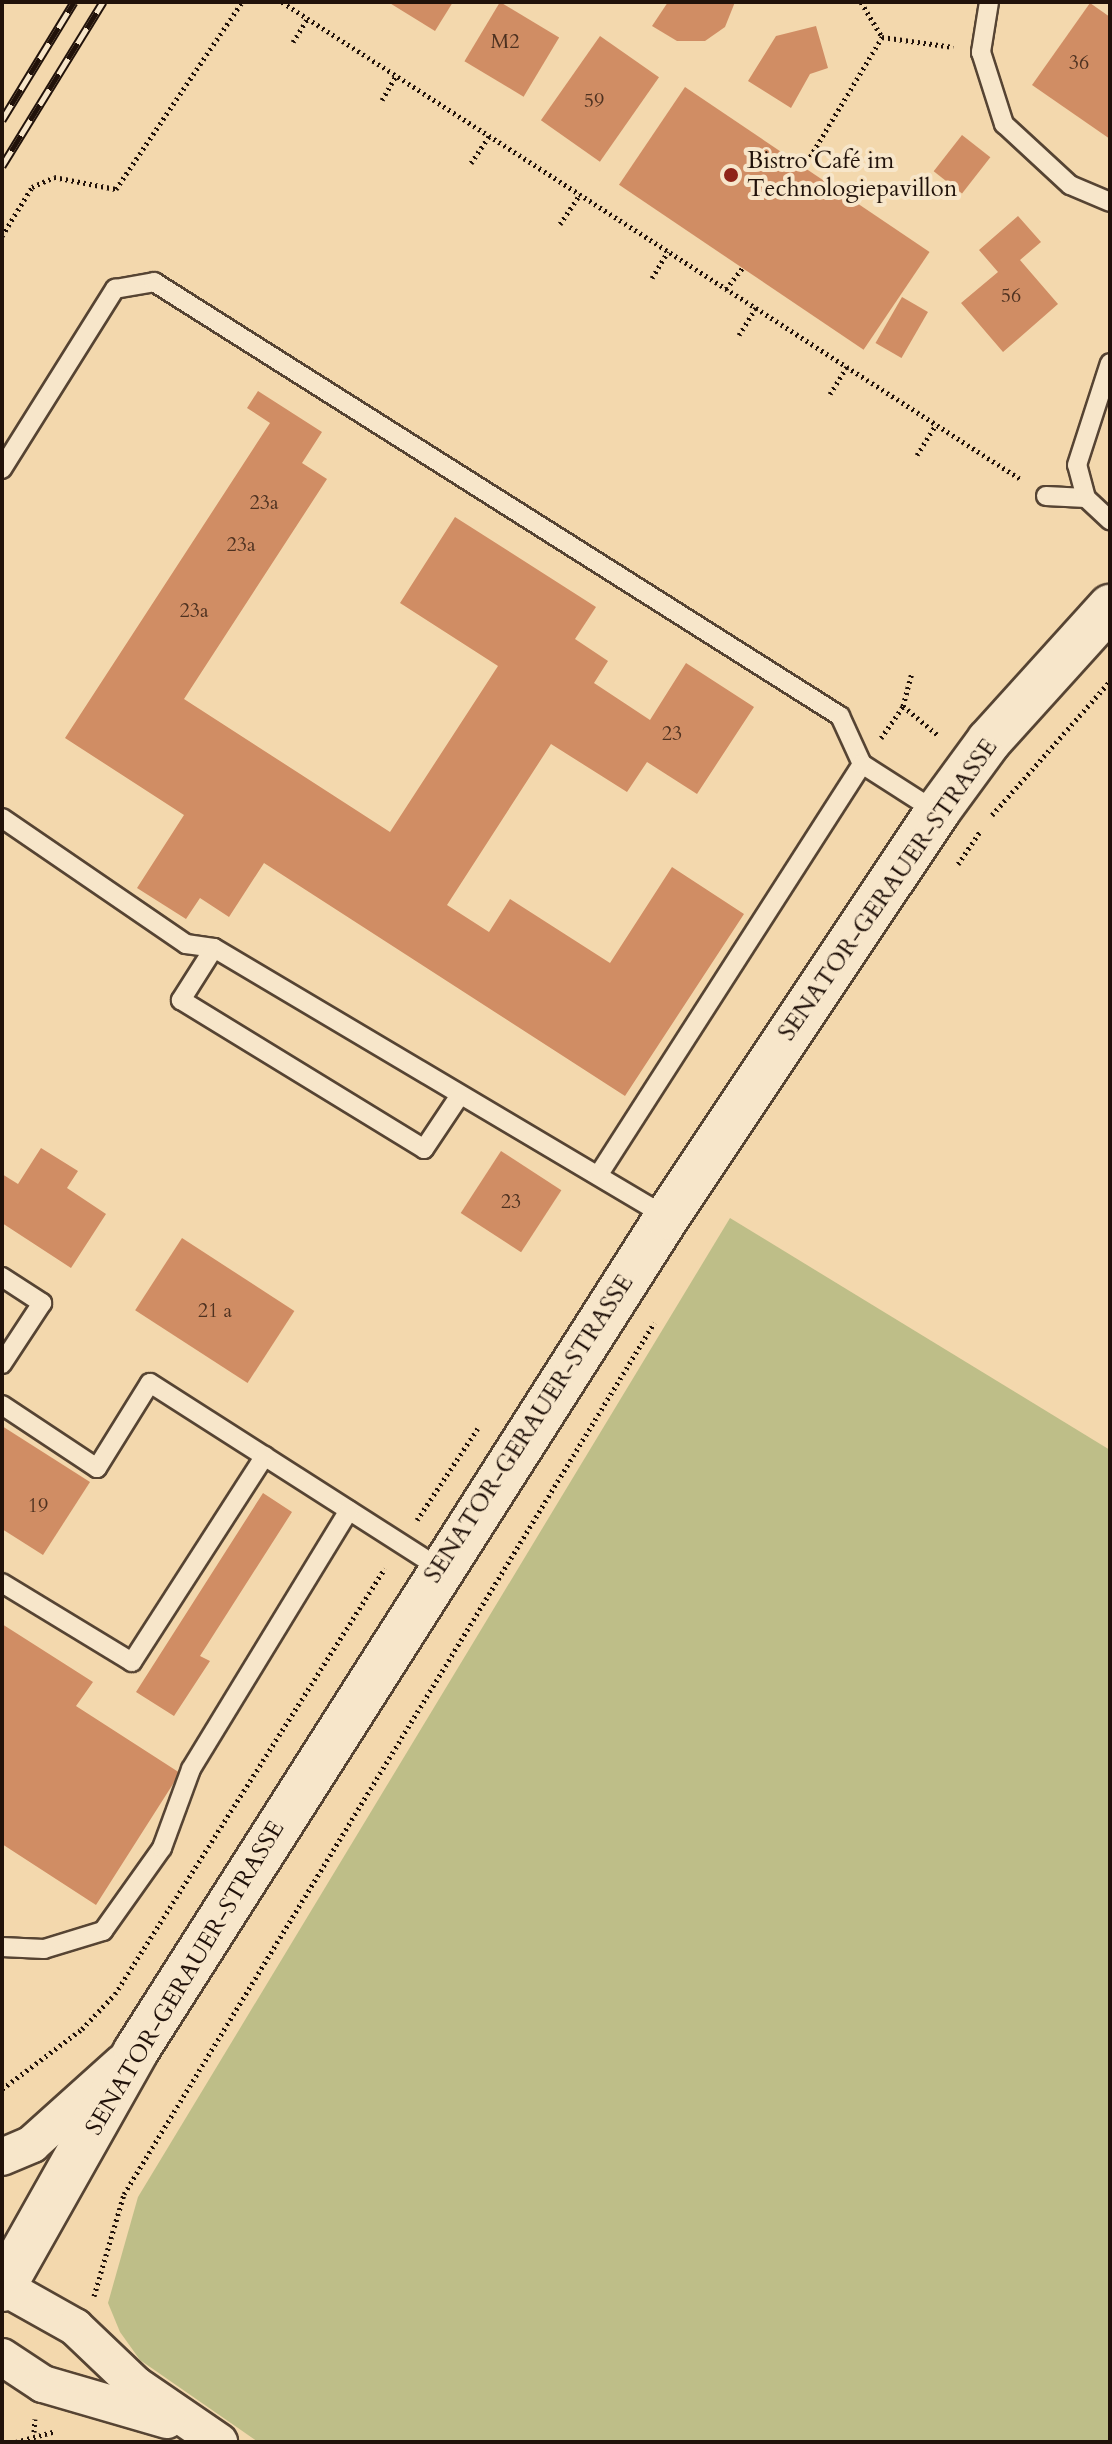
<!DOCTYPE html>
<html>
<head>
<meta charset="utf-8">
<style>
	body { margin:0 }
	#map { position:relative; width:1112px; height:2444px; overflow:hidden; background:#f3d8ad; font-family:Cardo,serif }
	div>[style] { position:absolute }
	.green>* { inset:0; background:#bebe88 }
	.building>* { inset:0; background:#d08d64; transform-origin:0 0 }
	.path>* { height:5px; margin-top:-2.5px; transform-origin:0; background:repeating-linear-gradient(90deg,#21120a 0 2px,transparent 0 6px) }
	.roads { filter:drop-shadow(2px 0 #564433) drop-shadow(-2px 0 #564433) drop-shadow(0 2px #564433) drop-shadow(0 -2px #564433) }
	.service>* { height:18px; margin:-9px; padding:0 9px; transform-origin:9px; border-radius:9px; background:#f7e6ca }
	.minor>* { height:36px; margin:-18px; padding:0 18px; transform-origin:18px; border-radius:18px; background:#f7e6ca }
	.tertiary>* { height:44px; margin:-22px; padding:0 22px; transform-origin:22px; border-radius:22px; background:#f7e6ca }
	.rail>* { height:9px; margin-top:-4.5px; transform-origin:0; background:repeating-linear-gradient(90deg,#f7e6ca 0 18px,#21120a 0 36px); box-sizing:border-box; border-block:2px solid #21120a }
	.dots>* { width:22px; height:22px; translate:-50% -50%; box-sizing:border-box; border:4px solid #f7e6ca; border-radius:50% }
	span { translate:-50% -50%; white-space:nowrap; text-align:center; line-height:1.15; -webkit-text-stroke:8px #f7e6ca; paint-order:stroke }
	.number-label { font-size:20px; color:#4d3120 }
	.number-label span { -webkit-text-stroke-width:0 }
	.poi-label { font-size:24px; color:#21120a }
	.left { translate:0 -50%; text-align:left }
	.street-label { font-size:24px; color:#21120a }
	.frame { position:absolute; inset:0; border:4px solid #21120a; pointer-events:none }
</style>
</head>
<body>
<div id="map">
	<div class="green">
		<i style="clip-path:polygon(730px 1218px,1110px 1450px,1110px 2442px,258px 2442px,140px 2360px,120px 2332px,108px 2303px,138px 2197px)"></i>
	</div>
	<div class="building">
		<i style="clip-path:polygon(388px 2px,453px 2px,435px 31px)"></i>
		<i style="left:500px;top:2px;width:69px;height:69px;rotate:31deg"></i>
		<i style="clip-path:polygon(668px 2px,735px 2px,725px 27px,705px 41px,677px 41px,652px 26px)"></i>
		<i style="clip-path:polygon(1090px 3px,1110px 17px,1110px 139px,1032px 85px)"></i>
		<i style="clip-path:polygon(816px 26px,828px 68px,810px 74px,791px 108px,748px 81px,776px 36px)"></i>
		<i style="left:600px;top:36px;width:72px;height:103px;rotate:35deg"></i>
		<i style="left:685px;top:87px;width:295px;height:118px;rotate:34deg"></i>
		<i style="left:962px;top:135px;width:36px;height:46px;rotate:38deg"></i>
		<i style="clip-path:polygon(1018px 216px,1041px 242px,1020px 260px,1058px 304px,1003px 352px,961px 303px,998px 272px,979px 250px)"></i>
		<i style="left:902px;top:297px;width:30px;height:53px;rotate:30deg"></i>
		<i style="clip-path:polygon(258px 391px,322px 432px,302px 463px,327px 479px,184px 699px,390px 832px,498px 666px,400px 603px,455px 517px,596px 607px,575px 639px,608px 661px,594px 683px,650px 720px,686px 663px,754px 707px,697px 794px,647px 762px,627px 792px,551px 744px,447px 905px,489px 932px,510px 899px,610px 963px,672px 867px,744px 914px,625px 1096px,264px 863px,229px 917px,200px 898px,186px 919px,137px 888px,184px 815px,65px 738px,270px 423px,247px 408px)"></i>
		<i style="clip-path:polygon(41px 1148px,78px 1171px,67px 1188px,106px 1214px,71px 1268px,2px 1223px,2px 1174px,18px 1184px)"></i>
		<i style="left:501px;top:1151px;width:72px;height:74px;rotate:33deg"></i>
		<i style="left:182px;top:1238px;width:134px;height:86px;rotate:33deg"></i>
		<i style="clip-path:polygon(2px 1426px,90px 1482px,43px 1555px,2px 1529px)"></i>
		<i style="clip-path:polygon(263px 1493px,292px 1512px,200px 1656px,210px 1661px,174px 1716px,136px 1692px)"></i>
		<i style="clip-path:polygon(2px 1624px,93px 1682px,76px 1706px,180px 1773px,96px 1905px,2px 1844px)"></i>
	</div>
	<div class="path">
		<i style="left:282px;top:2px;width:881px;rotate:32.86deg"></i>
		<i style="left:861px;top:2px;width:41px;rotate:59deg"></i>
		<i style="left:293px;top:42px;width:28px;rotate:-58deg"></i>
		<i style="left:382px;top:100px;width:28px;rotate:-60deg"></i>
		<i style="left:471px;top:163px;width:32px;rotate:-56deg"></i>
		<i style="left:804px;top:167px;width:152px;rotate:-59deg"></i>
		<i style="left:882px;top:37px;width:72px;rotate:8deg"></i>
		<i style="left:560px;top:224px;width:36px;rotate:-56deg"></i>
		<i style="left:2px;top:236px;width:57px;rotate:-58.5deg"></i>
		<i style="left:32px;top:187px;width:24px;rotate:-24deg"></i>
		<i style="left:54px;top:177px;width:63px;rotate:11deg"></i>
		<i style="left:116px;top:189px;width:225px;rotate:-56deg"></i>
		<i style="left:652px;top:278px;width:31px;rotate:-59deg"></i>
		<i style="left:726px;top:289px;width:28px;rotate:-52deg"></i>
		<i style="left:739px;top:335px;width:32px;rotate:-58deg"></i>
		<i style="left:830px;top:394px;width:32px;rotate:-58deg"></i>
		<i style="left:917px;top:455px;width:36px;rotate:-58deg"></i>
		<i style="left:903px;top:706px;width:47px;rotate:39.8deg"></i>
		<i style="left:881px;top:738px;width:39px;rotate:-55deg"></i>
		<i style="left:903px;top:706px;width:35px;rotate:-75deg"></i>
		<i style="left:992px;top:815px;width:179px;rotate:-48.6deg"></i>
		<i style="left:958px;top:864px;width:41px;rotate:-55.9deg"></i>
		<i style="left:417px;top:1520px;width:110px;rotate:-56.5deg"></i>
		<i style="left:2px;top:2089px;width:100px;rotate:-36.9deg"></i>
		<i style="left:82px;top:2029px;width:48px;rotate:-46.7deg"></i>
		<i style="left:115px;top:1994px;width:504px;rotate:-57.63deg"></i>
		<i style="left:94px;top:2296px;width:106px;rotate:-73.6deg"></i>
		<i style="left:124px;top:2194px;width:1020px;rotate:-58.68deg"></i>
		<i style="left:34px;top:2432px;width:13px;rotate:-86deg"></i>
		<i style="left:16px;top:2442px;width:41px;rotate:-15.4deg"></i>
	</div>
	<div class="roads">
		<div class="service">
			<i style="left:989px;top:2px;width:51px;rotate:99.1deg"></i>
			<i style="left:981px;top:52px;width:76px;rotate:72.3deg"></i>
			<i style="left:1004px;top:124px;width:90px;rotate:42.7deg"></i>
			<i style="left:1070px;top:185px;width:43px;rotate:23deg"></i>
			<i style="left:2px;top:469px;width:213px;rotate:-57.9deg"></i>
			<i style="left:115px;top:289px;width:40px;rotate:-10deg"></i>
			<i style="left:154px;top:282px;width:812px;rotate:32.32deg"></i>
			<i style="left:840px;top:716px;width:53px;rotate:65.4deg"></i>
			<i style="left:1046px;top:496px;width:40px;rotate:2.9deg"></i>
			<i style="left:1086px;top:498px;width:33px;rotate:43deg"></i>
			<i style="left:1086px;top:498px;width:34px;rotate:-105deg"></i>
			<i style="left:1077px;top:465px;width:107px;rotate:-72.1deg"></i>
			<i style="left:2px;top:818px;width:223px;rotate:34.4deg"></i>
			<i style="left:186px;top:944px;width:28px;rotate:8deg"></i>
			<i style="left:214px;top:948px;width:527px;rotate:30.7deg"></i>
			<i style="left:214px;top:948px;width:62px;rotate:122.4deg"></i>
			<i style="left:181px;top:1000px;width:285px;rotate:31.5deg"></i>
			<i style="left:424px;top:1149px;width:65px;rotate:-56.3deg"></i>
			<i style="left:599px;top:1174px;width:487px;rotate:-57.3deg"></i>
			<i style="left:862px;top:764px;width:89px;rotate:32.6deg"></i>
			<i style="left:2px;top:1277px;width:48px;rotate:33deg"></i>
			<i style="left:42px;top:1303px;width:73px;rotate:123.3deg"></i>
			<i style="left:2px;top:1405px;width:114px;rotate:33.6deg"></i>
			<i style="left:97px;top:1468px;width:100px;rotate:-58.1deg"></i>
			<i style="left:150px;top:1383px;width:343px;rotate:32.6deg"></i>
			<i style="left:2px;top:1583px;width:152px;rotate:31.3deg"></i>
			<i style="left:132px;top:1662px;width:245px;rotate:-57.2deg"></i>
			<i style="left:2px;top:1947px;width:42px;rotate:2.7deg"></i>
			<i style="left:44px;top:1949px;width:62px;rotate:-17deg"></i>
			<i style="left:103px;top:1931px;width:102px;rotate:-54.6deg"></i>
			<i style="left:162px;top:1848px;width:84px;rotate:-69.8deg"></i>
			<i style="left:191px;top:1769px;width:303px;rotate:-58.6deg"></i>
		</div>
		<div class="minor">
			<i style="left:2px;top:2157px;width:33px;rotate:-23deg"></i>
			<i style="left:32px;top:2144px;width:122px;rotate:-42deg"></i>
			<i style="left:2px;top:2286px;width:84px;rotate:29.3deg"></i>
			<i style="left:75px;top:2327px;width:84px;rotate:43.6deg"></i>
			<i style="left:136px;top:2385px;width:101px;rotate:34.5deg"></i>
			<i style="left:2px;top:2357px;width:49px;rotate:33.4deg"></i>
			<i style="left:43px;top:2384px;width:129px;rotate:16.2deg"></i>
		</div>
		<div class="tertiary">
			<i style="left:2px;top:2289px;width:273px;rotate:-60.6deg"></i>
			<i style="left:136px;top:2051px;width:989px;rotate:-57.52deg"></i>
			<i style="left:667px;top:1217px;width:487px;rotate:-56.3deg"></i>
			<i style="left:937px;top:812px;width:88px;rotate:-53.8deg"></i>
			<i style="left:989px;top:741px;width:181px;rotate:-47.9deg"></i>
		</div>
	</div>
	<div class="rail">
		<i style="left:2px;top:120px;width:138px;rotate:-58.6deg"></i>
		<i style="left:2px;top:166px;width:193px;rotate:-58.4deg"></i>
	</div>
	<div class="dots">
		<i style="left:731px;top:175px;background:#8f2418"></i>
	</div>
	<div class="number-label">
		<span style="left:505px;top:41px">M2</span>
		<span style="left:1079px;top:62px">36</span>
		<span style="left:594px;top:100px">59</span>
		<span style="left:1011px;top:295px">56</span>
		<span style="left:264px;top:502px">23a</span>
		<span style="left:241px;top:544px">23a</span>
		<span style="left:194px;top:610px">23a</span>
		<span style="left:672px;top:733px">23</span>
		<span style="left:511px;top:1201px">23</span>
		<span style="left:215px;top:1310px">21 a</span>
		<span style="left:38px;top:1505px">19</span>
	</div>
	<div class="poi-label">
		<span class="left" style="left:747px;top:175px">Bistro Café im<br>Technologiepavillon</span>
	</div>
	<div class="street-label">
		<span style="left:888px;top:890px;rotate:-55deg">SENATOR-GERAUER-STRASSE</span>
		<span style="left:529px;top:1429px;rotate:-57deg">SENATOR-GERAUER-STRASSE</span>
		<span style="left:185px;top:1978px;rotate:-59deg">SENATOR-GERAUER-STRASSE</span>
	</div>
	<div class="frame"></div>
</div>
</body>
</html>
